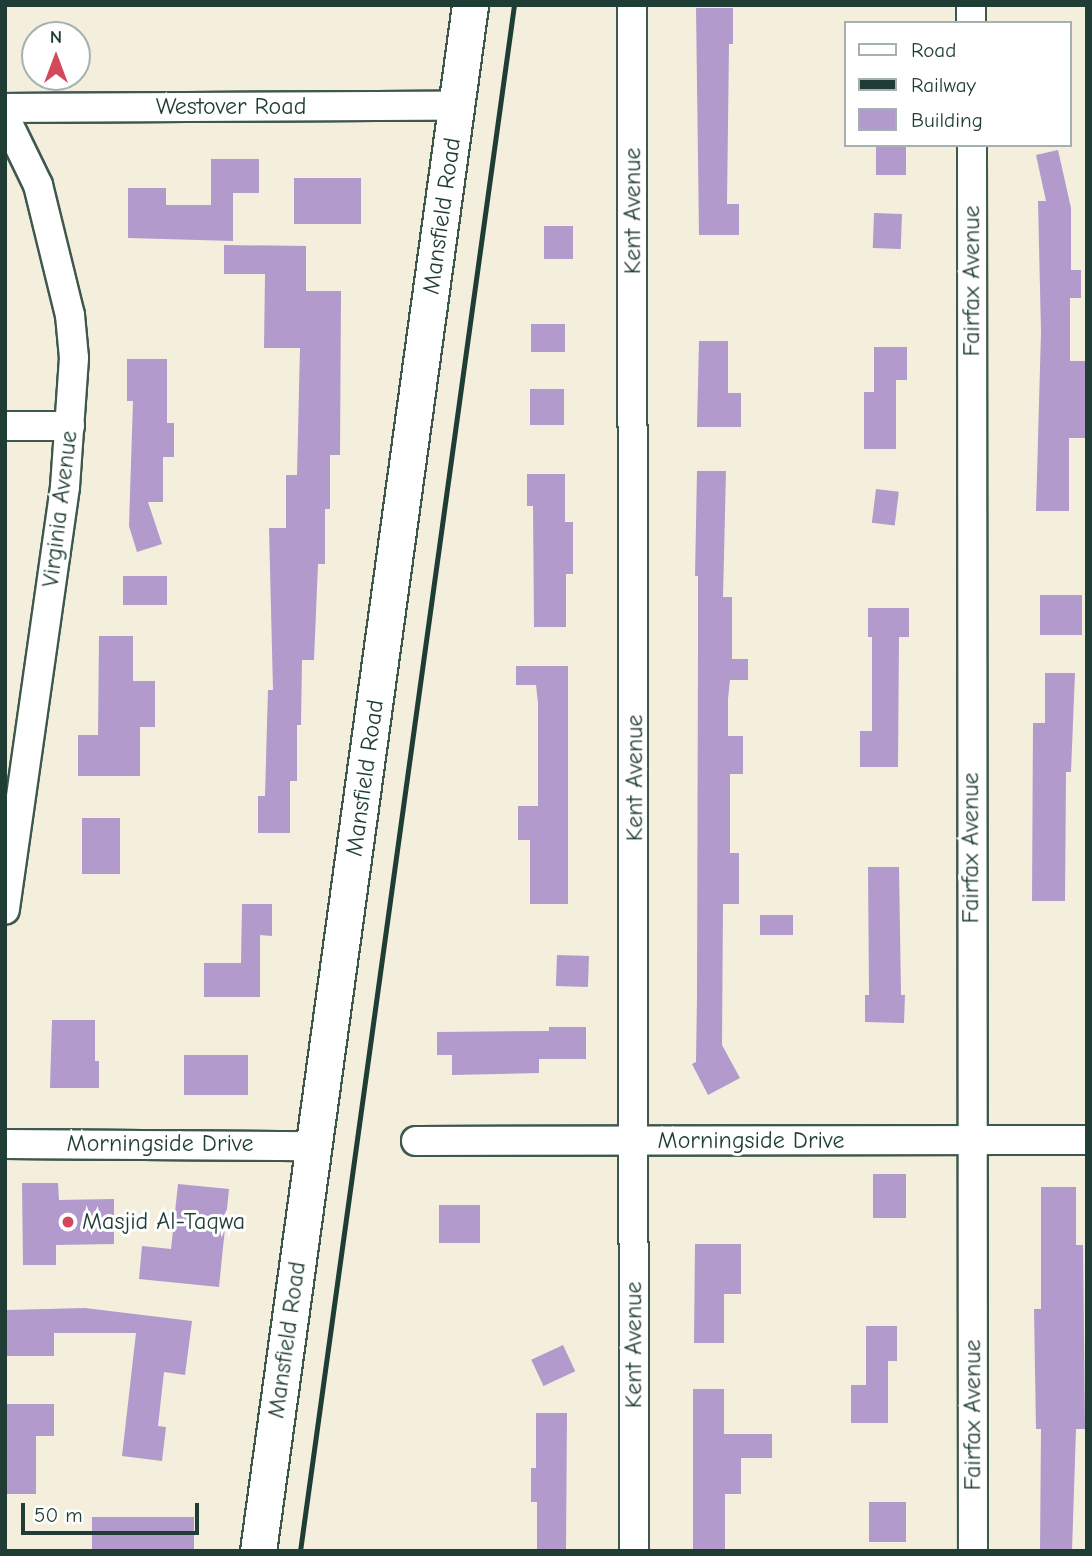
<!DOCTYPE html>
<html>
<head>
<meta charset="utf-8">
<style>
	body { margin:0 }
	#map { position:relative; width:1092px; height:1556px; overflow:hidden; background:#f3efdc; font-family:"Comic Neue",sans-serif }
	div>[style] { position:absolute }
	.building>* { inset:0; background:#b29acc; transform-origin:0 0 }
	.roads { filter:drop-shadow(2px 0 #3f584d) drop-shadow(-2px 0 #3f584d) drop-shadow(0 2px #3f584d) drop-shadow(0 -2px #3f584d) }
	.minor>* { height:28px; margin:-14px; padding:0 14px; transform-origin:14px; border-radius:14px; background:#fff }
	.major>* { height:35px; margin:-17.5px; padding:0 17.5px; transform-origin:17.5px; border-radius:17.5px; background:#fff }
	.rail>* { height:5px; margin:-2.5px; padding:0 2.5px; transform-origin:2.5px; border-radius:2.5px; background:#1f3d34 }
	.dots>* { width:19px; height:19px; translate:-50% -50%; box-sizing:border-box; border:4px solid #fff; border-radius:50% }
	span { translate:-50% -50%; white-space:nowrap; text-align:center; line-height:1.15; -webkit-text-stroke:6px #fff; paint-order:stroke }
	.street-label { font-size:24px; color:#1f3d34 }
	.poi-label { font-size:24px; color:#1f3d34 }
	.left { translate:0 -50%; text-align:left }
	.frame { position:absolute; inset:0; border:7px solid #1f3d34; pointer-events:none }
	.legend { position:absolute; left:844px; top:21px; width:228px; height:126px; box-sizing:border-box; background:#fff; border:2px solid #a5b1ae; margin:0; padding:9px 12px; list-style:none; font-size:21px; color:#1f3d34 }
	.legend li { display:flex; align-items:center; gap:14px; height:35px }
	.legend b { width:35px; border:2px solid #a5b1ae }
	.north { position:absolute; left:21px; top:21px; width:70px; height:70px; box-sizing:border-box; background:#fff; border:2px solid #a5b1ae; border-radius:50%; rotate:0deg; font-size:19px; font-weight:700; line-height:28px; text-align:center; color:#1f3d34 }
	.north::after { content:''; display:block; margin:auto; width:24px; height:32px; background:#d1495b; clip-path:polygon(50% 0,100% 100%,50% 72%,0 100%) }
	.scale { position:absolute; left:21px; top:1503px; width:178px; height:32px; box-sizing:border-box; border:4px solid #1f3d34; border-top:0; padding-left:9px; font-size:21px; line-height:24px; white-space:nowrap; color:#1f3d34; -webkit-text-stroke:5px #fff; paint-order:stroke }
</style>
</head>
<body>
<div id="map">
	<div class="building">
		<i style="clip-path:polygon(696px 8px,733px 8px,733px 44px,729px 44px,727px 204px,739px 204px,739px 235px,699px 235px)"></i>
		<i style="left:876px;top:145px;width:30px;height:30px"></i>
		<i style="clip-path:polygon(1058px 150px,1071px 208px,1071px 270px,1081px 270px,1081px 298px,1070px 298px,1070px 361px,1086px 361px,1087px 438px,1069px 438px,1069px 511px,1036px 511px,1041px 332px,1038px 201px,1046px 201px,1036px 155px)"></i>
		<i style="clip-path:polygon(211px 159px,259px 159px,259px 193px,233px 193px,233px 241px,128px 238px,128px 188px,166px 188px,166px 205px,211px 205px)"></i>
		<i style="left:294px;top:178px;width:67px;height:46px"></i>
		<i style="left:874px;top:213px;width:28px;height:35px;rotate:2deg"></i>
		<i style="left:544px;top:226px;width:29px;height:33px"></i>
		<i style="clip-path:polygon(224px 245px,306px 246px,306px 291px,341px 291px,340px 455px,330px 455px,330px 509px,325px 509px,325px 564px,318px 564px,314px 660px,302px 660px,301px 725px,297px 725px,297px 781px,290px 781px,290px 833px,258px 833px,258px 796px,265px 796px,268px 690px,273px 690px,269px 528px,286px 528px,286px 475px,297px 475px,300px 348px,264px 348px,265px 274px,224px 274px)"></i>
		<i style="left:531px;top:324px;width:34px;height:28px"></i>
		<i style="clip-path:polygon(699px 341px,728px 341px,728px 393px,741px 393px,741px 427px,697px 427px)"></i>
		<i style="clip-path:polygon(874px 347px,907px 347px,907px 380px,896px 380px,896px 449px,864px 449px,864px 392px,874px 392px)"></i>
		<i style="clip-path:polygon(127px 359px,167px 359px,167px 423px,174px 423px,174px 457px,163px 457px,163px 502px,148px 502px,162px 544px,137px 552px,129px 526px,133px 401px,127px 401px)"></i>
		<i style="left:530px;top:389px;width:34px;height:36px"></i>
		<i style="clip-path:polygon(697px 471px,726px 471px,723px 597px,732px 597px,732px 659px,748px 659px,748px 680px,730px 680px,728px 699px,728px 736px,743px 736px,743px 774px,730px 774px,730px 853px,739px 853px,739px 904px,723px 904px,722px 1045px,740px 1078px,708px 1095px,692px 1064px,696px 1062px,697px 996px,698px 644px,698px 576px,695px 576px)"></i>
		<i style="clip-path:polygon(527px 474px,565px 474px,565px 522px,573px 522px,573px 574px,566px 574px,566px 627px,534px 627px,533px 506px,527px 506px)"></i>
		<i style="left:876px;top:489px;width:23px;height:34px;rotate:7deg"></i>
		<i style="left:123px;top:576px;width:44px;height:29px"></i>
		<i style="left:1040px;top:595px;width:42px;height:40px"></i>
		<i style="clip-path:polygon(868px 608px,909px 608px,909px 637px,899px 637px,898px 767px,860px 767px,860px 731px,872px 731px,872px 637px,868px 637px)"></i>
		<i style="clip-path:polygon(99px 636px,133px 636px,133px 681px,155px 681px,155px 727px,140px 727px,140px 776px,78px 776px,78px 735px,98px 735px)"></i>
		<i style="clip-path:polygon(516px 666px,568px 666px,568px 904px,530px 904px,530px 840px,518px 840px,518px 806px,538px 806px,538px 703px,536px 685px,516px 685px)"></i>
		<i style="clip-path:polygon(1045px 673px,1075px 673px,1071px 772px,1066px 772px,1065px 901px,1032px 901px,1033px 723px,1045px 723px)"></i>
		<i style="left:82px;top:818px;width:38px;height:56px"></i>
		<i style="clip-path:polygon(868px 867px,899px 867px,901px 995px,905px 995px,904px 1023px,865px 1022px,865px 995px,869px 995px)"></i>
		<i style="clip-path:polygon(242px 904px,272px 904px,272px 936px,260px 935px,260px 997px,204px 997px,204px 963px,241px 963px)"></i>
		<i style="left:760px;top:915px;width:33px;height:20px"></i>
		<i style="left:557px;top:955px;width:32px;height:31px;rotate:2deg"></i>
		<i style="clip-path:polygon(52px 1020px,95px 1020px,95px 1061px,99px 1061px,99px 1088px,50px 1088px)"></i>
		<i style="clip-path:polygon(549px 1027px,586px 1027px,586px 1059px,539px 1059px,539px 1073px,452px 1075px,452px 1055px,437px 1055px,437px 1032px,549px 1031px)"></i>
		<i style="left:184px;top:1055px;width:64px;height:40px"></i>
		<i style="left:873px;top:1174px;width:33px;height:44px"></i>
		<i style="clip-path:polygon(22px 1183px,58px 1183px,59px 1200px,114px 1199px,114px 1244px,56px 1245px,56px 1265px,23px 1265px)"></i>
		<i style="clip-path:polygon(178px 1184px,229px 1189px,219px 1287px,139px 1279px,142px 1246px,171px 1249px)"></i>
		<i style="clip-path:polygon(1041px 1187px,1076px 1187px,1076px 1245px,1083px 1245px,1085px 1429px,1076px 1429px,1072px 1551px,1040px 1551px,1041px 1429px,1036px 1429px,1034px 1309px,1041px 1309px)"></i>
		<i style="left:439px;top:1205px;width:41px;height:38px"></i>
		<i style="clip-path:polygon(695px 1244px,741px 1244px,741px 1294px,724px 1294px,724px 1343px,694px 1343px)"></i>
		<i style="clip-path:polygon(85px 1308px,192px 1321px,185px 1375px,164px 1372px,158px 1426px,166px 1427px,162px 1461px,122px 1456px,136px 1333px,54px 1333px,54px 1356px,6px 1356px,6px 1310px)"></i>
		<i style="clip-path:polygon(866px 1326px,897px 1326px,897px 1361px,888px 1361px,888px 1423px,851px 1423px,851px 1385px,866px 1385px)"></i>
		<i style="left:563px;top:1345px;width:29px;height:35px;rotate:65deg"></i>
		<i style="clip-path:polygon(693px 1389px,724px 1389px,724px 1434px,772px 1434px,772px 1458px,741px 1458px,741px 1494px,725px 1494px,725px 1551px,693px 1551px)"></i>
		<i style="clip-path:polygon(5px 1404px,54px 1404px,54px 1436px,36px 1436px,36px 1494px,5px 1494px)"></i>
		<i style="clip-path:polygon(536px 1413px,567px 1413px,566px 1551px,537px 1551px,537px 1502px,531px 1502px,531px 1468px,536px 1468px)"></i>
		<i style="left:869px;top:1502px;width:37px;height:40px"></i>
		<i style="left:92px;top:1517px;width:102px;height:34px"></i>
	</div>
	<div class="roads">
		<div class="minor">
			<i style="left:632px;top:5px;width:1546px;rotate:89.93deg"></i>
			<i style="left:971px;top:5px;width:18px;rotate:90deg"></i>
			<i style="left:5px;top:108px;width:452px;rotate:-0.3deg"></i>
			<i style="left:5px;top:117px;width:76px;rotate:64.1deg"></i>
			<i style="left:38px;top:185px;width:134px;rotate:76.2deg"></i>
			<i style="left:70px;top:315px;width:43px;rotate:84.7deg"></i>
			<i style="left:74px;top:358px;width:129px;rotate:94deg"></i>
			<i style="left:65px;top:487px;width:427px;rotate:98.1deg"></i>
			<i style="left:972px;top:145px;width:1406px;rotate:89.96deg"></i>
			<i style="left:5px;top:426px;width:65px"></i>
			<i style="left:416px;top:1141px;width:671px;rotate:-0.09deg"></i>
			<i style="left:5px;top:1144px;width:309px;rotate:0.4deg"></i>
		</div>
		<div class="major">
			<i style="left:258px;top:1551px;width:1560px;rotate:-82.19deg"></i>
		</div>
	</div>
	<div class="rail">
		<i style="left:300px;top:1551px;width:1561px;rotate:-82.12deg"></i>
	</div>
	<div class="dots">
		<i style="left:68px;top:1222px;background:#d1495b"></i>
	</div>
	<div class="street-label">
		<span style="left:231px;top:107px">Westover Road</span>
		<span style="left:633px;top:211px;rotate:-90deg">Kent Avenue</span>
		<span style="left:442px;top:216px;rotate:-82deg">Mansfield Road</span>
		<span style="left:972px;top:281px;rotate:-90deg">Fairfax Avenue</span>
		<span style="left:60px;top:509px;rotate:-83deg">Virginia Avenue</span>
		<span style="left:365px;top:778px;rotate:-82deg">Mansfield Road</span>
		<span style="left:635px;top:778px;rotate:-90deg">Kent Avenue</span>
		<span style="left:971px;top:848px;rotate:-90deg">Fairfax Avenue</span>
		<span style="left:751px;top:1141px">Morningside Drive</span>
		<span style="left:160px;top:1144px">Morningside Drive</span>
		<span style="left:287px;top:1340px;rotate:-82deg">Mansfield Road</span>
		<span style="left:634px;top:1345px;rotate:-90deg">Kent Avenue</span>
		<span style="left:973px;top:1415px;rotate:-90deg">Fairfax Avenue</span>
	</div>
	<div class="poi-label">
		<span class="left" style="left:82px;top:1222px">Masjid Al-Taqwa</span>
	</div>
	<div class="frame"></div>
	<ul class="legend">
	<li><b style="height:9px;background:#fff"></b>Road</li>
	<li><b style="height:9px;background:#1f3d34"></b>Railway</li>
	<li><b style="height:19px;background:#b29acc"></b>Building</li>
	</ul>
	<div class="north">N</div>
	<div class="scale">50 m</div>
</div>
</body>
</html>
